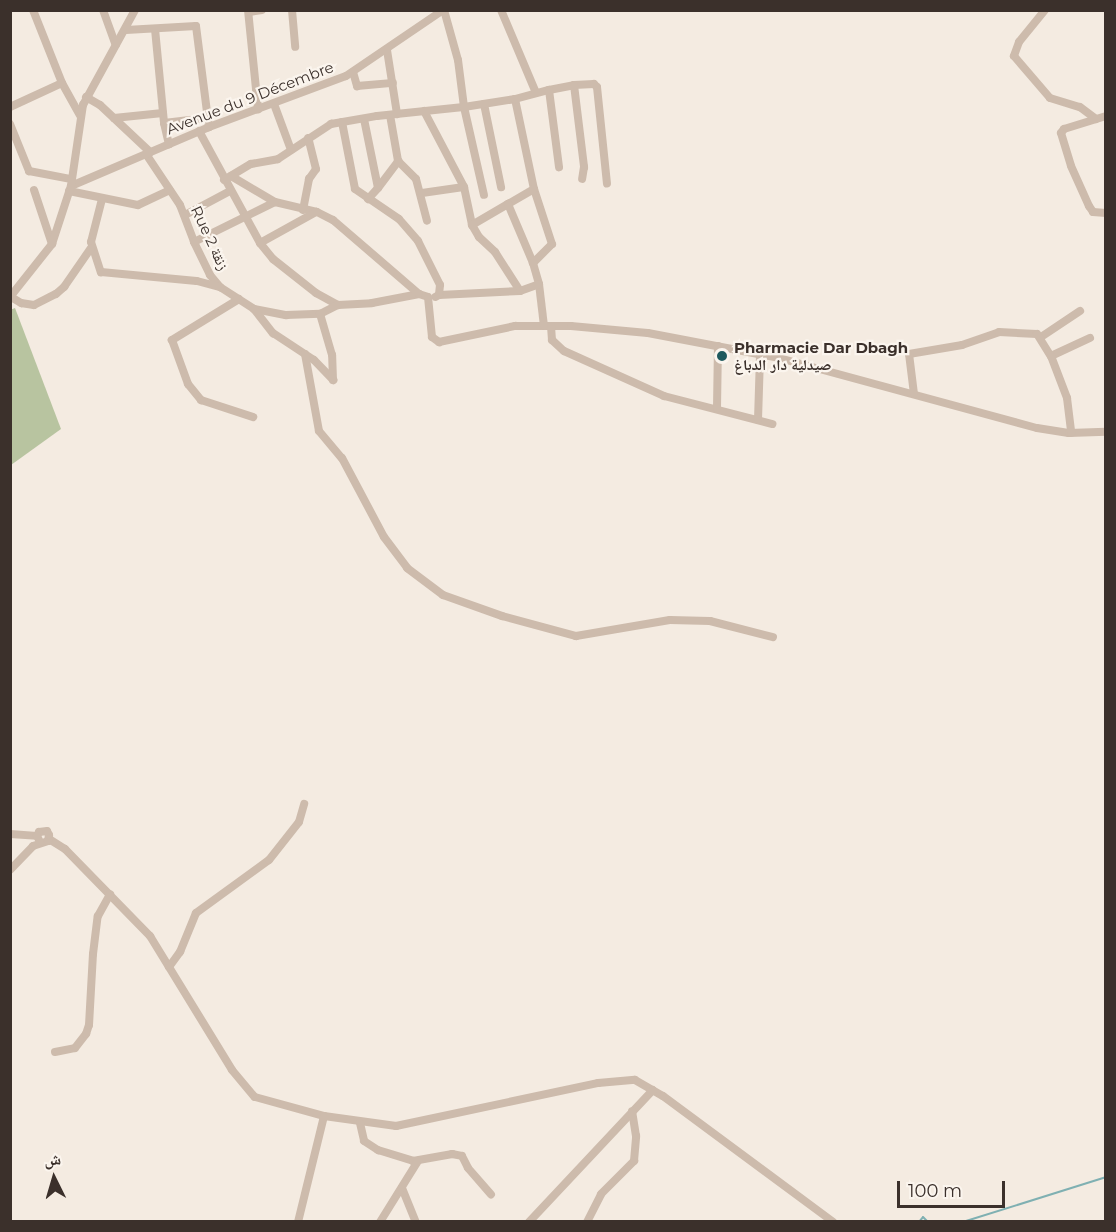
<!DOCTYPE html>
<html>
<head>
<meta charset="utf-8">
<style>
	body { margin:0 }
	#map { position:relative; width:1116px; height:1232px; overflow:hidden; background:#f4ebe1; font-family:Montserrat,"Noto Naskh Arabic",sans-serif }
	div>[style] { position:absolute }
	.green>* { inset:0; background:#b8c4a0 }
	.stream>* { height:2px; margin:-1px; padding:0 1px; transform-origin:1px; border-radius:1px; background:#7fb0b2 }
	.minor>* { height:8px; margin:-4px; padding:0 4px; transform-origin:4px; border-radius:4px; background:#cdbbac }
	.dots>* { width:16px; height:16px; translate:-50% -50%; box-sizing:border-box; border:3px solid #fbf5ee; border-radius:50% }
	span { translate:-50% -50%; white-space:nowrap; text-align:center; line-height:1.15; -webkit-text-stroke:4.5px #fbf5ee; paint-order:stroke }
	.street-label { font-size:15px; color:#3b302b }
	.poi-label { font-size:15px; color:#3b302b; font-weight:700 }
	.left { translate:0 -50%; text-align:left }
	.frame { position:absolute; inset:0; border:12px solid #3b302b; pointer-events:none }
	.north { position:absolute; left:24px; top:1148px; width:60px; height:60px; -webkit-text-stroke:4px #fbf5ee; paint-order:stroke; rotate:355deg; font-size:16px; font-weight:700; line-height:24px; text-align:center; color:#3b302b }
	.north::after { content:''; display:block; margin:auto; width:21px; height:27px; background:#3b302b; clip-path:polygon(50% 0,100% 100%,50% 72%,0 100%) }
	.scale { position:absolute; left:897px; top:1181px; width:108px; height:27px; box-sizing:border-box; border:3px solid #3b302b; border-top:0; padding-left:8px; font-size:18px; line-height:21px; white-space:nowrap; color:#3b302b; -webkit-text-stroke:4px #fbf5ee; paint-order:stroke }
</style>
</head>
<body>
<div id="map">
	<div class="green">
		<i style="clip-path:polygon(15px 308px,61px 429px,11px 465px,10px 310px)"></i>
	</div>
	<div class="stream">
		<i style="left:966px;top:1221px;width:147px;rotate:-17.4deg"></i>
		<i style="left:919px;top:1222px;width:6px;rotate:-51deg"></i>
		<i style="left:923px;top:1217px;width:7px;rotate:45deg"></i>
	</div>
	<div class="minor">
		<i style="left:33px;top:10px;width:79px;rotate:68.3deg"></i>
		<i style="left:62px;top:83px;width:37px;rotate:61deg"></i>
		<i style="left:103px;top:10px;width:37px;rotate:70deg"></i>
		<i style="left:248px;top:10px;width:100px;rotate:84.2deg"></i>
		<i style="left:292px;top:10px;width:37px;rotate:85deg"></i>
		<i style="left:444px;top:10px;width:52px;rotate:74.4deg"></i>
		<i style="left:458px;top:60px;width:47px;rotate:82.7deg"></i>
		<i style="left:464px;top:107px;width:90px;rotate:77.2deg"></i>
		<i style="left:501px;top:10px;width:90px;rotate:67.1deg"></i>
		<i style="left:1045px;top:10px;width:41px;rotate:129.1deg"></i>
		<i style="left:1019px;top:42px;width:15px;rotate:110deg"></i>
		<i style="left:1014px;top:56px;width:55px;rotate:49.4deg"></i>
		<i style="left:1050px;top:98px;width:31px;rotate:17deg"></i>
		<i style="left:1080px;top:107px;width:20px;rotate:37deg"></i>
		<i style="left:249px;top:12px;width:13px;rotate:-9deg"></i>
		<i style="left:155px;top:29px;width:94px;rotate:84.5deg"></i>
		<i style="left:164px;top:123px;width:22px;rotate:77deg"></i>
		<i style="left:126px;top:30px;width:70px;rotate:-3.3deg"></i>
		<i style="left:196px;top:26px;width:102px;rotate:82.7deg"></i>
		<i style="left:387px;top:50px;width:65px;rotate:81.1deg"></i>
		<i style="left:353px;top:72px;width:15px;rotate:74deg"></i>
		<i style="left:357px;top:86px;width:36px;rotate:-5deg"></i>
		<i style="left:574px;top:85px;width:20px;rotate:-3deg"></i>
		<i style="left:594px;top:84px;width:4px;rotate:45deg"></i>
		<i style="left:597px;top:87px;width:97px;rotate:84.1deg"></i>
		<i style="left:549px;top:90px;width:25px;rotate:-11deg"></i>
		<i style="left:574px;top:85px;width:83px;rotate:83deg"></i>
		<i style="left:584px;top:167px;width:12px;rotate:99deg"></i>
		<i style="left:86px;top:97px;width:16px;rotate:30deg"></i>
		<i style="left:100px;top:105px;width:69px;rotate:43.2deg"></i>
		<i style="left:515px;top:99px;width:92px;rotate:78.1deg"></i>
		<i style="left:534px;top:189px;width:58px;rotate:71.9deg"></i>
		<i style="left:552px;top:244px;width:27px;rotate:135deg"></i>
		<i style="left:274px;top:104px;width:49px;rotate:69.7deg"></i>
		<i style="left:484px;top:104px;width:85px;rotate:78.4deg"></i>
		<i style="left:10px;top:107px;width:57px;rotate:-24.8deg"></i>
		<i style="left:424px;top:111px;width:86px;rotate:62.2deg"></i>
		<i style="left:464px;top:187px;width:39px;rotate:78deg"></i>
		<i style="left:472px;top:225px;width:14px;rotate:60deg"></i>
		<i style="left:479px;top:237px;width:22px;rotate:43deg"></i>
		<i style="left:495px;top:252px;width:46px;rotate:57.3deg"></i>
		<i style="left:520px;top:291px;width:81px;rotate:177.2deg"></i>
		<i style="left:390px;top:115px;width:47px;rotate:80.1deg"></i>
		<i style="left:398px;top:161px;width:25px;rotate:45deg"></i>
		<i style="left:416px;top:179px;width:43px;rotate:75.3deg"></i>
		<i style="left:1106px;top:116px;width:44px;rotate:162.8deg"></i>
		<i style="left:1064px;top:129px;width:5px;rotate:127deg"></i>
		<i style="left:1061px;top:133px;width:34px;rotate:73deg"></i>
		<i style="left:1071px;top:166px;width:44px;rotate:65.8deg"></i>
		<i style="left:1089px;top:206px;width:7px;rotate:56deg"></i>
		<i style="left:1093px;top:212px;width:13px;rotate:4deg"></i>
		<i style="left:114px;top:118px;width:49px;rotate:-5.8deg"></i>
		<i style="left:364px;top:119px;width:70px;rotate:78.5deg"></i>
		<i style="left:378px;top:188px;width:15px;rotate:132deg"></i>
		<i style="left:342px;top:122px;width:68px;rotate:79deg"></i>
		<i style="left:355px;top:189px;width:53px;rotate:34.3deg"></i>
		<i style="left:399px;top:219px;width:29px;rotate:49deg"></i>
		<i style="left:418px;top:241px;width:49px;rotate:63.4deg"></i>
		<i style="left:440px;top:285px;width:10px;rotate:96deg"></i>
		<i style="left:439px;top:295px;width:4px;rotate:153deg"></i>
		<i style="left:164px;top:123px;width:43px;rotate:-6.6deg"></i>
		<i style="left:10px;top:124px;width:51px;rotate:68deg"></i>
		<i style="left:29px;top:171px;width:43px;rotate:10.8deg"></i>
		<i style="left:199px;top:131px;width:128px;rotate:61.4deg"></i>
		<i style="left:260px;top:243px;width:21px;rotate:51deg"></i>
		<i style="left:273px;top:259px;width:55px;rotate:38.3deg"></i>
		<i style="left:316px;top:293px;width:25px;rotate:29deg"></i>
		<i style="left:338px;top:305px;width:34px;rotate:-3deg"></i>
		<i style="left:372px;top:303px;width:48px;rotate:-10.8deg"></i>
		<i style="left:419px;top:294px;width:9px;rotate:18deg"></i>
		<i style="left:428px;top:297px;width:40px;rotate:84.3deg"></i>
		<i style="left:432px;top:337px;width:9px;rotate:36deg"></i>
		<i style="left:439px;top:342px;width:78px;rotate:-11.9deg"></i>
		<i style="left:515px;top:326px;width:56px"></i>
		<i style="left:571px;top:326px;width:77px;rotate:5.2deg"></i>
		<i style="left:648px;top:333px;width:133px;rotate:10.8deg"></i>
		<i style="left:779px;top:358px;width:267px;rotate:15.2deg"></i>
		<i style="left:1037px;top:428px;width:32px;rotate:9deg"></i>
		<i style="left:1069px;top:433px;width:37px;rotate:-2deg"></i>
		<i style="left:146px;top:154px;width:61px;rotate:56.3deg"></i>
		<i style="left:180px;top:205px;width:40px;rotate:69deg"></i>
		<i style="left:194px;top:242px;width:37px;rotate:64deg"></i>
		<i style="left:210px;top:275px;width:16px;rotate:50deg"></i>
		<i style="left:220px;top:287px;width:40px;rotate:32.9deg"></i>
		<i style="left:254px;top:309px;width:33px;rotate:11deg"></i>
		<i style="left:286px;top:315px;width:34px;rotate:-2deg"></i>
		<i style="left:320px;top:314px;width:20px;rotate:-27deg"></i>
		<i style="left:231px;top:176px;width:51px;rotate:30.6deg"></i>
		<i style="left:275px;top:202px;width:43px;rotate:13.4deg"></i>
		<i style="left:317px;top:212px;width:18px;rotate:27deg"></i>
		<i style="left:333px;top:220px;width:113px;rotate:40.7deg"></i>
		<i style="left:224px;top:180px;width:31px;rotate:-31deg"></i>
		<i style="left:251px;top:164px;width:27px;rotate:-10deg"></i>
		<i style="left:278px;top:159px;width:64px;rotate:-33.4deg"></i>
		<i style="left:331px;top:124px;width:47px;rotate:-9.9deg"></i>
		<i style="left:377px;top:116px;width:87px;rotate:-5.9deg"></i>
		<i style="left:464px;top:107px;width:52px;rotate:-8.9deg"></i>
		<i style="left:515px;top:99px;width:35px;rotate:-15deg"></i>
		<i style="left:549px;top:90px;width:78px;rotate:82.6deg"></i>
		<i style="left:71px;top:186px;width:150px;rotate:-23.1deg"></i>
		<i style="left:209px;top:127px;width:146px;rotate:-20.4deg"></i>
		<i style="left:346px;top:76px;width:117px;rotate:-34.2deg"></i>
		<i style="left:378px;top:188px;width:34px;rotate:-53deg"></i>
		<i style="left:34px;top:190px;width:57px;rotate:71.6deg"></i>
		<i style="left:69px;top:191px;width:70px;rotate:11.5deg"></i>
		<i style="left:138px;top:205px;width:35px;rotate:-25deg"></i>
		<i style="left:422px;top:193px;width:42px;rotate:-8.1deg"></i>
		<i style="left:102px;top:199px;width:44px;rotate:104.3deg"></i>
		<i style="left:91px;top:242px;width:32px;rotate:72deg"></i>
		<i style="left:101px;top:272px;width:96px;rotate:5.4deg"></i>
		<i style="left:197px;top:281px;width:24px;rotate:15deg"></i>
		<i style="left:508px;top:204px;width:30px;rotate:-30deg"></i>
		<i style="left:303px;top:210px;width:32px;rotate:-79deg"></i>
		<i style="left:309px;top:179px;width:12px;rotate:-55deg"></i>
		<i style="left:316px;top:169px;width:32px;rotate:-104deg"></i>
		<i style="left:185px;top:215px;width:51px;rotate:-28.1deg"></i>
		<i style="left:472px;top:225px;width:42px;rotate:-30.3deg"></i>
		<i style="left:508px;top:204px;width:64px;rotate:67deg"></i>
		<i style="left:533px;top:263px;width:22px;rotate:74deg"></i>
		<i style="left:539px;top:284px;width:42px;rotate:83.2deg"></i>
		<i style="left:194px;top:242px;width:90px;rotate:-26.3deg"></i>
		<i style="left:260px;top:243px;width:64px;rotate:-29deg"></i>
		<i style="left:520px;top:291px;width:20px;rotate:-20deg"></i>
		<i style="left:10px;top:297px;width:68px;rotate:-51.6deg"></i>
		<i style="left:52px;top:244px;width:61px;rotate:-71.9deg"></i>
		<i style="left:71px;top:186px;width:82px;rotate:-81.6deg"></i>
		<i style="left:83px;top:105px;width:108px;rotate:-61.3deg"></i>
		<i style="left:11px;top:297px;width:12px;rotate:31deg"></i>
		<i style="left:21px;top:303px;width:13px;rotate:9deg"></i>
		<i style="left:34px;top:305px;width:25px;rotate:-27deg"></i>
		<i style="left:56px;top:294px;width:11px;rotate:-41deg"></i>
		<i style="left:64px;top:287px;width:47px;rotate:-55.3deg"></i>
		<i style="left:239px;top:299px;width:79px;rotate:148.5deg"></i>
		<i style="left:172px;top:340px;width:47px;rotate:70deg"></i>
		<i style="left:188px;top:384px;width:21px;rotate:51deg"></i>
		<i style="left:201px;top:400px;width:55px;rotate:18.1deg"></i>
		<i style="left:254px;top:309px;width:31px;rotate:52deg"></i>
		<i style="left:273px;top:333px;width:49px;rotate:33.4deg"></i>
		<i style="left:314px;top:360px;width:28px;rotate:46deg"></i>
		<i style="left:333px;top:380px;width:25px;rotate:-92deg"></i>
		<i style="left:332px;top:355px;width:43px;rotate:-106.3deg"></i>
		<i style="left:551px;top:326px;width:14px;rotate:86deg"></i>
		<i style="left:552px;top:340px;width:16px;rotate:43deg"></i>
		<i style="left:564px;top:351px;width:110px;rotate:24.2deg"></i>
		<i style="left:664px;top:396px;width:112px;rotate:14.5deg"></i>
		<i style="left:1041px;top:337px;width:47px;rotate:-33.7deg"></i>
		<i style="left:305px;top:354px;width:78px;rotate:79.7deg"></i>
		<i style="left:319px;top:431px;width:35px;rotate:50deg"></i>
		<i style="left:342px;top:458px;width:89px;rotate:62deg"></i>
		<i style="left:384px;top:537px;width:39px;rotate:53deg"></i>
		<i style="left:407px;top:568px;width:45px;rotate:36.9deg"></i>
		<i style="left:443px;top:595px;width:63px;rotate:19.6deg"></i>
		<i style="left:502px;top:616px;width:77px;rotate:15.1deg"></i>
		<i style="left:576px;top:636px;width:95px;rotate:-9.7deg"></i>
		<i style="left:670px;top:620px;width:40px;rotate:1.4deg"></i>
		<i style="left:710px;top:621px;width:65px;rotate:14.3deg"></i>
		<i style="left:1051px;top:356px;width:43px;rotate:-24.8deg"></i>
		<i style="left:914px;top:394px;width:40px;rotate:-97.1deg"></i>
		<i style="left:909px;top:354px;width:54px;rotate:-9.6deg"></i>
		<i style="left:962px;top:345px;width:39px;rotate:-19deg"></i>
		<i style="left:999px;top:332px;width:38px;rotate:3deg"></i>
		<i style="left:1037px;top:334px;width:26px;rotate:58deg"></i>
		<i style="left:1051px;top:356px;width:45px;rotate:69.1deg"></i>
		<i style="left:1067px;top:398px;width:35px;rotate:83deg"></i>
		<i style="left:717px;top:408px;width:62px;rotate:-89.1deg"></i>
		<i style="left:758px;top:420px;width:65px;rotate:-88.2deg"></i>
		<i style="left:10px;top:834px;width:27px;rotate:4deg"></i>
		<i style="left:49px;top:839px;width:19px;rotate:32deg"></i>
		<i style="left:65px;top:849px;width:122px;rotate:45.7deg"></i>
		<i style="left:150px;top:936px;width:157px;rotate:58.5deg"></i>
		<i style="left:232px;top:1070px;width:35px;rotate:50deg"></i>
		<i style="left:255px;top:1097px;width:72px;rotate:15.4deg"></i>
		<i style="left:324px;top:1116px;width:73px;rotate:7.9deg"></i>
		<i style="left:396px;top:1126px;width:207px;rotate:-12deg"></i>
		<i style="left:598px;top:1083px;width:37px;rotate:-5deg"></i>
		<i style="left:635px;top:1080px;width:32px;rotate:30deg"></i>
		<i style="left:663px;top:1096px;width:212px;rotate:36.5deg"></i>
		<i style="left:10px;top:870px;width:33px;rotate:-46deg"></i>
		<i style="left:33px;top:846px;width:16px;rotate:-18deg"></i>
		<i style="left:48px;top:841px;width:6px;rotate:-81deg"></i>
		<i style="left:49px;top:835px;width:4px;rotate:-117deg"></i>
		<i style="left:47px;top:831px;width:8px;rotate:173deg"></i>
		<i style="left:39px;top:832px;width:4px;rotate:117deg"></i>
		<i style="left:37px;top:836px;width:7px;rotate:63deg"></i>
		<i style="left:169px;top:967px;width:19px;rotate:-54deg"></i>
		<i style="left:180px;top:952px;width:42px;rotate:-67.7deg"></i>
		<i style="left:196px;top:913px;width:90px;rotate:-36deg"></i>
		<i style="left:269px;top:860px;width:48px;rotate:-51.7deg"></i>
		<i style="left:299px;top:822px;width:19px;rotate:-74deg"></i>
		<i style="left:55px;top:1052px;width:20px;rotate:-11deg"></i>
		<i style="left:75px;top:1048px;width:18px;rotate:-52deg"></i>
		<i style="left:86px;top:1034px;width:9px;rotate:-72deg"></i>
		<i style="left:89px;top:1025px;width:71px;rotate:-86.8deg"></i>
		<i style="left:93px;top:954px;width:38px;rotate:-83deg"></i>
		<i style="left:98px;top:916px;width:25px;rotate:-61deg"></i>
		<i style="left:360px;top:1123px;width:18px;rotate:77deg"></i>
		<i style="left:364px;top:1141px;width:17px;rotate:33deg"></i>
		<i style="left:378px;top:1150px;width:37px;rotate:17deg"></i>
		<i style="left:413px;top:1161px;width:40px;rotate:-10deg"></i>
		<i style="left:452px;top:1154px;width:10px;rotate:11deg"></i>
		<i style="left:462px;top:1156px;width:13px;rotate:63deg"></i>
		<i style="left:468px;top:1168px;width:35px;rotate:49deg"></i>
		<i style="left:402px;top:1188px;width:37px;rotate:68deg"></i>
		<i style="left:298px;top:1222px;width:109px;rotate:-76.2deg"></i>
		<i style="left:380px;top:1222px;width:72px;rotate:-58.1deg"></i>
		<i style="left:529px;top:1222px;width:181px;rotate:-46.8deg"></i>
		<i style="left:587px;top:1222px;width:31px;rotate:-63deg"></i>
		<i style="left:601px;top:1194px;width:47px;rotate:-45deg"></i>
		<i style="left:634px;top:1161px;width:25px;rotate:-85deg"></i>
		<i style="left:636px;top:1136px;width:25px;rotate:-99deg"></i>
	</div>
	<div class="dots">
		<i style="left:722px;top:356px;background:#1f5a5e"></i>
	</div>
	<div class="street-label">
		<span style="left:250px;top:98px;rotate:-21deg">Avenue du 9 Décembre</span>
		<span style="left:210px;top:238px;rotate:65deg">Rue 2 زنقة</span>
	</div>
	<div class="poi-label">
		<span class="left" style="left:734px;top:356px">Pharmacie Dar Dbagh<br>صيدلية دار الدباغ</span>
	</div>
	<div class="frame"></div>
	<div class="north">ش</div>
	<div class="scale">100 m</div>
</div>
</body>
</html>
